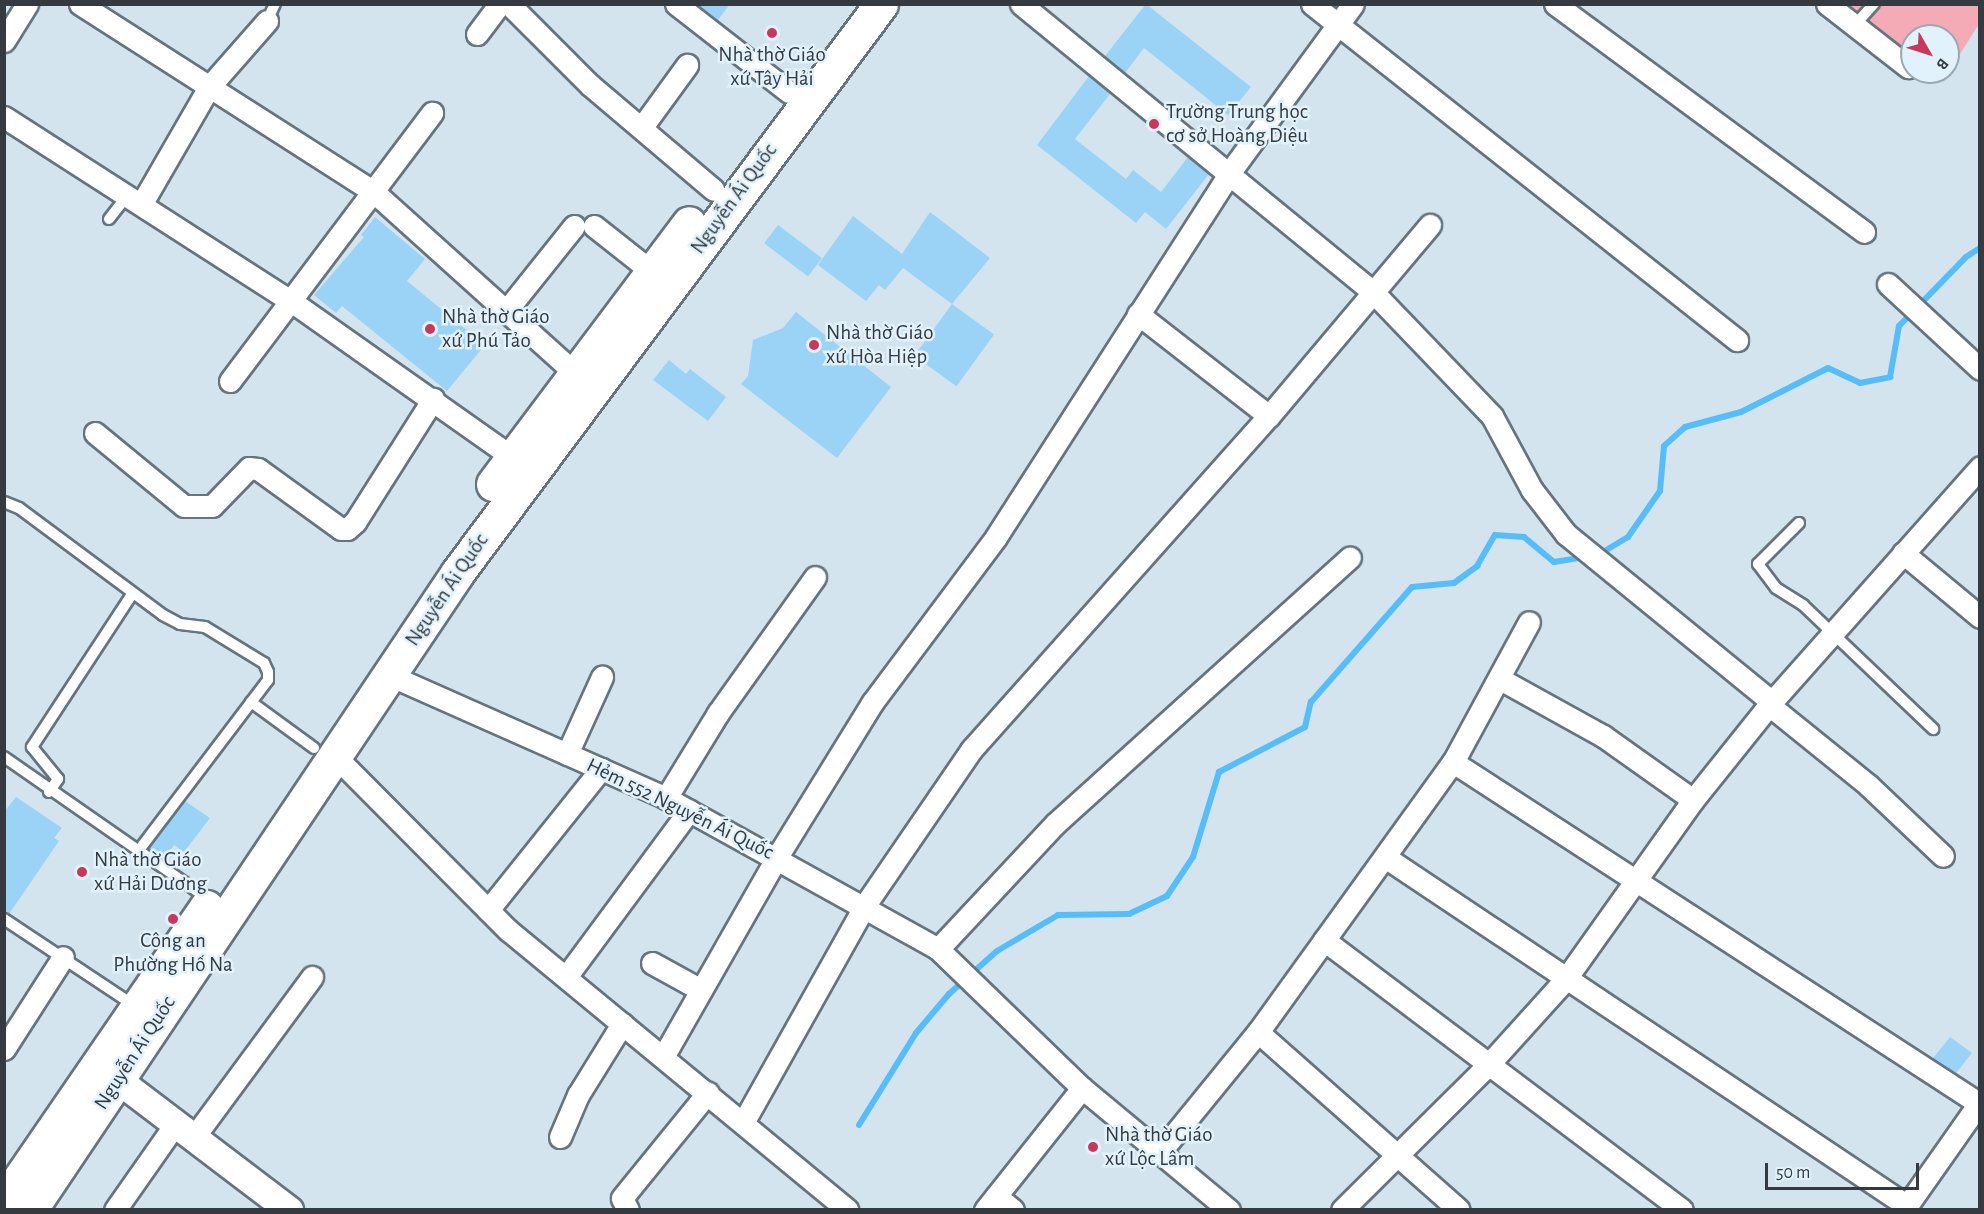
<!DOCTYPE html>
<html>
<head>
<meta charset="utf-8">
<style>
	body { margin:0 }
	#map { position:relative; width:1984px; height:1214px; overflow:hidden; background:#d4e4ef; font-family:"Alegreya Sans",sans-serif }
	div>[style] { position:absolute }
	.green>* { inset:0; background:#f5abb5 }
	.stream>* { height:6px; margin:-3px; padding:0 3px; transform-origin:3px; border-radius:3px; background:#56bdf8 }
	.building>* { inset:0; background:#9ad3f6; transform-origin:0 0 }
	.roads { filter:drop-shadow(2px 0 #65747d) drop-shadow(-2px 0 #65747d) drop-shadow(0 2px #65747d) drop-shadow(0 -2px #65747d) }
	.service>* { height:10px; margin:-5px; padding:0 5px; transform-origin:5px; border-radius:5px; background:#fff }
	.minor>* { height:21px; margin:-10.5px; padding:0 10.5px; transform-origin:10.5px; border-radius:10.5px; background:#fff }
	.tertiary>* { height:27px; margin:-13.5px; padding:0 13.5px; transform-origin:13.5px; border-radius:13.5px; background:#fff }
	.primary>* { height:33px; margin:-16.5px; padding:0 16.5px; transform-origin:16.5px; border-radius:16.5px; background:#fff }
	.dots>* { width:16px; height:16px; translate:-50% -50%; box-sizing:border-box; border:3px solid #e1f2fc; border-radius:50% }
	span { translate:-50% -50%; white-space:nowrap; text-align:center; line-height:1.15; -webkit-text-stroke:5px #e1f2fc; paint-order:stroke }
	.poi-label { font-size:21px; color:#343a3f }
	.left { translate:0 -50%; text-align:left }
	.street-label { font-size:21px; color:#343a3f }
	.frame { position:absolute; inset:0; border:6px solid #343a3f; pointer-events:none }
	.north { position:absolute; left:1900px; top:24px; width:60px; height:60px; box-sizing:border-box; background:#e1f2fc; border:2px solid #9ca8b0; border-radius:50%; rotate:129deg; font-size:16px; font-weight:700; line-height:24px; text-align:center; color:#343a3f }
	.north::after { content:''; display:block; margin:auto; width:21px; height:27px; background:#c7385b; clip-path:polygon(50% 0,100% 100%,50% 72%,0 100%) }
	.scale { position:absolute; left:1765px; top:1163px; width:154px; height:27px; box-sizing:border-box; border:3px solid #343a3f; border-top:0; padding-left:8px; font-size:18px; line-height:21px; white-space:nowrap; color:#343a3f; -webkit-text-stroke:4px #e1f2fc; paint-order:stroke }
</style>
</head>
<body>
<div id="map">
	<div class="green">
		<i style="clip-path:polygon(1839px 5px,1979px 5px,1979px 24px,1955px 62px,1948px 57px,1948px 36px,1912px 36px,1912px 58px)"></i>
	</div>
	<div class="stream">
		<i style="left:1598px;top:555px;width:35px;rotate:-31deg"></i>
		<i style="left:1628px;top:537px;width:56px;rotate:-55.2deg"></i>
		<i style="left:1660px;top:491px;width:45px;rotate:-84.9deg"></i>
		<i style="left:1664px;top:446px;width:28px;rotate:-42deg"></i>
		<i style="left:1685px;top:427px;width:58px;rotate:-15deg"></i>
		<i style="left:1741px;top:412px;width:97px;rotate:-26.8deg"></i>
		<i style="left:1828px;top:368px;width:35px;rotate:25deg"></i>
		<i style="left:1860px;top:383px;width:31px;rotate:-11deg"></i>
		<i style="left:1890px;top:377px;width:52px;rotate:-80deg"></i>
		<i style="left:1899px;top:326px;width:96px;rotate:-45.8deg"></i>
		<i style="left:1966px;top:257px;width:17px;rotate:-33deg"></i>
		<i style="left:859px;top:1125px;width:108px;rotate:-58.2deg"></i>
		<i style="left:916px;top:1033px;width:51px;rotate:-49.8deg"></i>
		<i style="left:949px;top:994px;width:64px;rotate:-41.9deg"></i>
		<i style="left:997px;top:951px;width:71px;rotate:-30.5deg"></i>
		<i style="left:1058px;top:915px;width:71px;rotate:-0.8deg"></i>
		<i style="left:1129px;top:914px;width:42px;rotate:-25.3deg"></i>
		<i style="left:1167px;top:896px;width:47px;rotate:-56.3deg"></i>
		<i style="left:1193px;top:857px;width:89px;rotate:-73deg"></i>
		<i style="left:1219px;top:772px;width:97px;rotate:-27.6deg"></i>
		<i style="left:1305px;top:727px;width:26px;rotate:-77deg"></i>
		<i style="left:1311px;top:702px;width:153px;rotate:-48.7deg"></i>
		<i style="left:1412px;top:587px;width:42px;rotate:-5.4deg"></i>
		<i style="left:1454px;top:583px;width:29px;rotate:-36deg"></i>
		<i style="left:1477px;top:566px;width:36px;rotate:-60deg"></i>
		<i style="left:1495px;top:535px;width:29px;rotate:4deg"></i>
		<i style="left:1524px;top:537px;width:39px;rotate:40deg"></i>
		<i style="left:1554px;top:562px;width:31px;rotate:-9deg"></i>
	</div>
	<div class="building">
		<i style="clip-path:polygon(697px 4px,730px 4px,718px 20px)"></i>
		<i style="clip-path:polygon(1146px 4px,1251px 87px,1228px 115px,1144px 48px,1125px 73px,1105px 56px)"></i>
		<i style="clip-path:polygon(1089px 76px,1110px 94px,1075px 139px,1126px 179px,1133px 170px,1161px 192px,1188px 157px,1209px 174px,1166px 229px,1145px 212px,1136px 223px,1037px 145px)"></i>
		<i style="clip-path:polygon(930px 212px,990px 258px,952px 304px,903px 268px,885px 290px,879px 285px,866px 301px,818px 265px,853px 216px,902px 254px)"></i>
		<i style="clip-path:polygon(375px 217px,425px 259px,407px 281px,485px 345px,447px 391px,342px 306px,336px 313px,314px 295px,364px 237px,361px 235px)"></i>
		<i style="left:778px;top:225px;width:55px;height:23px;rotate:37deg"></i>
		<i style="left:952px;top:304px;width:52px;height:64px;rotate:36deg"></i>
		<i style="clip-path:polygon(796px 312px,891px 387px,837px 458px,741px 384px,748px 376px,753px 340px,783px 328px)"></i>
		<i style="clip-path:polygon(669px 360px,686px 374px,690px 369px,726px 397px,708px 421px,653px 380px)"></i>
		<i style="clip-path:polygon(16px 797px,62px 828px,54px 838px,59px 841px,9px 914px,4px 912px,4px 812px)"></i>
		<i style="clip-path:polygon(185px 801px,210px 818px,184px 852px,174px 845px,164px 859px,149px 849px)"></i>
		<i style="clip-path:polygon(1950px 1037px,1972px 1053px,1956px 1073px,1933px 1058px)"></i>
	</div>
	<div class="roads">
		<div class="service">
			<i style="left:267px;top:21px;width:19px;rotate:-65deg"></i>
			<i style="left:1854px;top:26px;width:30px;rotate:-48deg"></i>
			<i style="left:109px;top:219px;width:31px;rotate:-52deg"></i>
			<i style="left:4px;top:502px;width:16px;rotate:22deg"></i>
			<i style="left:19px;top:508px;width:179px;rotate:36.6deg"></i>
			<i style="left:163px;top:615px;width:19px;rotate:28deg"></i>
			<i style="left:180px;top:624px;width:25px;rotate:7deg"></i>
			<i style="left:205px;top:627px;width:69px;rotate:31.4deg"></i>
			<i style="left:264px;top:663px;width:10px;rotate:66deg"></i>
			<i style="left:268px;top:672px;width:8px;rotate:90deg"></i>
			<i style="left:268px;top:680px;width:213px;rotate:127.2deg"></i>
			<i style="left:1799px;top:523px;width:58px;rotate:135deg"></i>
			<i style="left:1758px;top:564px;width:30px;rotate:53deg"></i>
			<i style="left:1776px;top:588px;width:32px;rotate:32deg"></i>
			<i style="left:1803px;top:605px;width:180px;rotate:43.6deg"></i>
			<i style="left:251px;top:702px;width:78px;rotate:36.1deg"></i>
			<i style="left:4px;top:757px;width:251px;rotate:34.8deg"></i>
			<i style="left:49px;top:792px;width:16px;rotate:-55deg"></i>
			<i style="left:58px;top:779px;width:41px;rotate:-129.1deg"></i>
			<i style="left:32px;top:747px;width:183px;rotate:-56.8deg"></i>
			<i style="left:4px;top:919px;width:157px;rotate:33.6deg"></i>
		</div>
		<div class="minor">
			<i style="left:80px;top:4px;width:350px;rotate:32.6deg"></i>
			<i style="left:375px;top:193px;width:269px;rotate:42deg"></i>
			<i style="left:509px;top:4px;width:115px;rotate:45deg"></i>
			<i style="left:590px;top:85px;width:162px;rotate:40.3deg"></i>
			<i style="left:676px;top:4px;width:143px;rotate:37.9deg"></i>
			<i style="left:1021px;top:4px;width:458px;rotate:39.3deg"></i>
			<i style="left:1375px;top:294px;width:169px;rotate:46.2deg"></i>
			<i style="left:1492px;top:416px;width:84px;rotate:61.6deg"></i>
			<i style="left:1532px;top:490px;width:56px;rotate:52.3deg"></i>
			<i style="left:1566px;top:534px;width:266px;rotate:39.2deg"></i>
			<i style="left:1312px;top:4px;width:542px;rotate:38.33deg"></i>
			<i style="left:1555px;top:4px;width:384px;rotate:36.4deg"></i>
			<i style="left:1827px;top:4px;width:103px;rotate:37.9deg"></i>
			<i style="left:477px;top:34px;width:38px;rotate:-53deg"></i>
			<i style="left:4px;top:41px;width:44px;rotate:-58.1deg"></i>
			<i style="left:4px;top:117px;width:341px;rotate:32.7deg"></i>
			<i style="left:291px;top:301px;width:271px;rotate:35.2deg"></i>
			<i style="left:642px;top:127px;width:77px;rotate:-54deg"></i>
			<i style="left:142px;top:203px;width:134px;rotate:-60deg"></i>
			<i style="left:209px;top:87px;width:88px;rotate:-48.7deg"></i>
			<i style="left:594px;top:226px;width:73px;rotate:38.3deg"></i>
			<i style="left:1888px;top:284px;width:125px;rotate:42.7deg"></i>
			<i style="left:506px;top:311px;width:109px;rotate:-51.3deg"></i>
			<i style="left:1138px;top:314px;width:166px;rotate:37.9deg"></i>
			<i style="left:230px;top:381px;width:336px;rotate:-53deg"></i>
			<i style="left:95px;top:433px;width:115px;rotate:39.4deg"></i>
			<i style="left:184px;top:506px;width:28px"></i>
			<i style="left:212px;top:506px;width:53px;rotate:-45.8deg"></i>
			<i style="left:249px;top:468px;width:9px;rotate:6deg"></i>
			<i style="left:258px;top:469px;width:102px;rotate:35.9deg"></i>
			<i style="left:341px;top:529px;width:6px"></i>
			<i style="left:347px;top:529px;width:11px;rotate:-41deg"></i>
			<i style="left:355px;top:522px;width:146px;rotate:-57.6deg"></i>
			<i style="left:1903px;top:553px;width:100px;rotate:39.7deg"></i>
			<i style="left:389px;top:675px;width:303px;rotate:23.9deg"></i>
			<i style="left:666px;top:798px;width:311px;rotate:29deg"></i>
			<i style="left:938px;top:949px;width:200px;rotate:44deg"></i>
			<i style="left:1082px;top:1088px;width:191px;rotate:39.7deg"></i>
			<i style="left:1500px;top:679px;width:118px;rotate:29deg"></i>
			<i style="left:1603px;top:736px;width:110px;rotate:35.4deg"></i>
			<i style="left:1769px;top:705px;width:127px;rotate:38.9deg"></i>
			<i style="left:1868px;top:785px;width:103px;rotate:43.4deg"></i>
			<i style="left:567px;top:754px;width:85px;rotate:-65.6deg"></i>
			<i style="left:334px;top:755px;width:247px;rotate:45.2deg"></i>
			<i style="left:508px;top:930px;width:440px;rotate:39.5deg"></i>
			<i style="left:1453px;top:762px;width:628px;rotate:32.98deg"></i>
			<i style="left:666px;top:798px;width:100px;rotate:-58.5deg"></i>
			<i style="left:718px;top:713px;width:167px;rotate:-54.5deg"></i>
			<i style="left:1385px;top:857px;width:627px;rotate:33.74deg"></i>
			<i style="left:488px;top:910px;width:181px;rotate:-51.3deg"></i>
			<i style="left:1324px;top:940px;width:448px;rotate:37deg"></i>
			<i style="left:938px;top:949px;width:173px;rotate:-46.9deg"></i>
			<i style="left:1056px;top:823px;width:396px;rotate:-42.1deg"></i>
			<i style="left:652px;top:963px;width:56px;rotate:28.9deg"></i>
			<i style="left:566px;top:977px;width:207px;rotate:-53.5deg"></i>
			<i style="left:1258px;top:1032px;width:268px;rotate:41.5deg"></i>
			<i style="left:4px;top:1049px;width:109px;rotate:-57.3deg"></i>
			<i style="left:663px;top:1057px;width:230px;rotate:-60.3deg"></i>
			<i style="left:777px;top:857px;width:181px;rotate:-58.3deg"></i>
			<i style="left:872px;top:703px;width:207px;rotate:-53.2deg"></i>
			<i style="left:996px;top:537px;width:434px;rotate:-57.3deg"></i>
			<i style="left:1230px;top:172px;width:208px;rotate:-53.8deg"></i>
			<i style="left:744px;top:1121px;width:248px;rotate:-60.7deg"></i>
			<i style="left:865px;top:905px;width:188px;rotate:-55.6deg"></i>
			<i style="left:971px;top:750px;width:448px;rotate:-48.3deg"></i>
			<i style="left:1269px;top:416px;width:250px;rotate:-49.9deg"></i>
			<i style="left:194px;top:1137px;width:199px;rotate:-53.6deg"></i>
			<i style="left:560px;top:1137px;width:46px;rotate:-66.8deg"></i>
			<i style="left:578px;top:1095px;width:84px;rotate:-58.2deg"></i>
			<i style="left:1160px;top:1152px;width:155px;rotate:-50.8deg"></i>
			<i style="left:1258px;top:1032px;width:333px;rotate:-54.2deg"></i>
			<i style="left:1453px;top:762px;width:159px;rotate:-61.5deg"></i>
			<i style="left:996px;top:1196px;width:22px;rotate:39deg"></i>
			<i style="left:115px;top:1210px;width:106px;rotate:-55deg"></i>
			<i style="left:628px;top:1210px;width:13px;rotate:-117deg"></i>
			<i style="left:622px;top:1198px;width:136px;rotate:-50.9deg"></i>
			<i style="left:985px;top:1210px;width:156px;rotate:-51.5deg"></i>
			<i style="left:1342px;top:1210px;width:207px;rotate:-44.8deg"></i>
			<i style="left:1489px;top:1064px;width:113px;rotate:-47.9deg"></i>
			<i style="left:1565px;top:980px;width:221px;rotate:-54.6deg"></i>
			<i style="left:1693px;top:800px;width:122px;rotate:-51.3deg"></i>
			<i style="left:1769px;top:705px;width:318px;rotate:-48.4deg"></i>
			<i style="left:1904px;top:1210px;width:132px;rotate:-54.9deg"></i>
		</div>
		<div class="tertiary">
			<i style="left:118px;top:1080px;width:215px;rotate:37.2deg"></i>
		</div>
		<div class="primary">
			<i style="left:493px;top:484px;width:326px;rotate:-53.1deg"></i>
			<i style="left:4px;top:1201px;width:357px;rotate:-55.5deg"></i>
			<i style="left:30px;top:1210px;width:768px;rotate:-56.14deg"></i>
			<i style="left:458px;top:572px;width:708px;rotate:-53.32deg"></i>
		</div>
	</div>
	<div class="dots">
		<i style="left:772px;top:33px;background:#c7385b"></i>
		<i style="left:1154px;top:124px;background:#c7385b"></i>
		<i style="left:430px;top:329px;background:#c7385b"></i>
		<i style="left:814px;top:345px;background:#c7385b"></i>
		<i style="left:82px;top:872px;background:#c7385b"></i>
		<i style="left:173px;top:919px;background:#c7385b"></i>
		<i style="left:1093px;top:1147px;background:#c7385b"></i>
	</div>
	<div class="poi-label">
		<span style="left:772px;top:67px">Nhà thờ Giáo<br>xứ Tây Hải</span>
		<span class="left" style="left:1166px;top:124px">Trường Trung học<br>cơ sở Hoàng Diệu</span>
		<span class="left" style="left:442px;top:329px">Nhà thờ Giáo<br>xứ Phú Tảo</span>
		<span class="left" style="left:826px;top:345px">Nhà thờ Giáo<br>xứ Hòa Hiệp</span>
		<span class="left" style="left:94px;top:872px">Nhà thờ Giáo<br>xứ Hải Dương</span>
		<span style="left:173px;top:953px">Công an<br>Phường Hố Na</span>
		<span class="left" style="left:1105px;top:1147px">Nhà thờ Giáo<br>xứ Lộc Lâm</span>
	</div>
	<div class="street-label">
		<span style="left:734px;top:199px;rotate:-54deg">Nguyễn Ái Quốc</span>
		<span style="left:447px;top:590px;rotate:-56deg">Nguyễn Ái Quốc</span>
		<span style="left:680px;top:809px;rotate:26deg">Hẻm 552 Nguyễn Ái Quốc</span>
		<span style="left:135px;top:1053px;rotate:-57deg">Nguyễn Ái Quốc</span>
	</div>
	<div class="frame"></div>
	<div class="north">B</div>
	<div class="scale">50 m</div>
</div>
</body>
</html>
